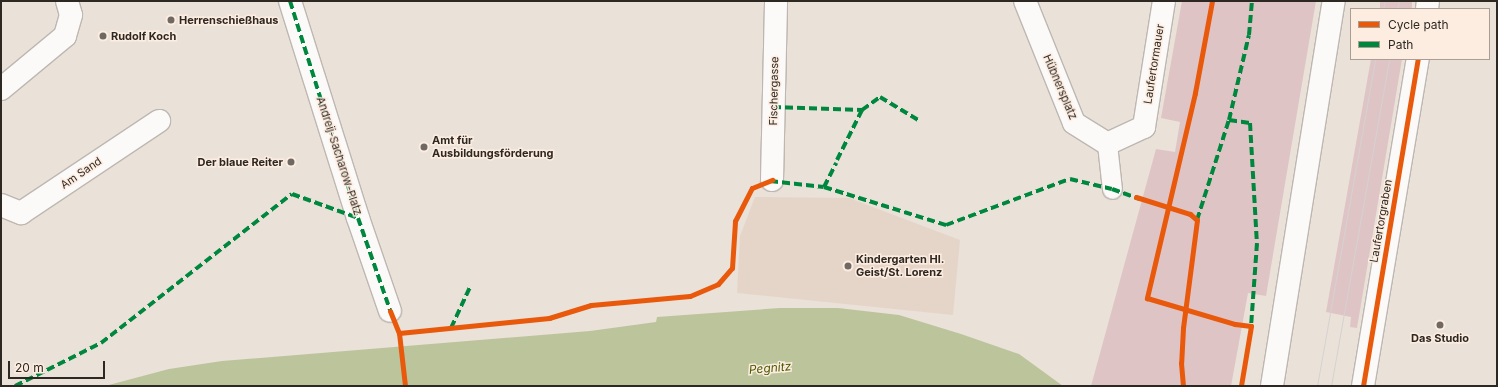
<!DOCTYPE html>
<html>
<head>
<meta charset="utf-8">
<style>
	body { margin:0 }
	#map { position:relative; width:1498px; height:387px; overflow:hidden; background:#eae1d9; font-family:Inter,sans-serif }
	div>[style] { position:absolute }
	.built>* { inset:0; background:#e5d5c8 }
	.green>* { inset:0; background:#dfc4c6; transform-origin:0 0 }
	.water>* { inset:0; background:#bcc49c }
	.roads { filter:drop-shadow(1px 0 #bdb7b1) drop-shadow(-1px 0 #bdb7b1) drop-shadow(0 1px #bdb7b1) drop-shadow(0 -1px #bdb7b1) }
	.lane>* { height:19px; margin:-9.5px; padding:0 9.5px; transform-origin:9.5px; border-radius:9.5px; background:#fcfaf9 }
	.street>* { height:22px; margin:-11px; padding:0 11px; transform-origin:11px; border-radius:11px; background:#fcfaf9 }
	.secondary>* { height:22px; margin:-11px; padding:0 11px; transform-origin:11px; border-radius:11px; background:#fcfaf9 }
	.tram>* { height:1px; margin:-0.5px; padding:0 0.5px; transform-origin:0.5px; border-radius:0.5px; background:#d4d2d0 }
	.quiet>* { height:4px; margin-top:-2px; transform-origin:0; background:repeating-linear-gradient(90deg,#00873e 0 8px,transparent 0 12px) }
	.cycleway>* { height:5px; margin:-2.5px; padding:0 2.5px; transform-origin:2.5px; border-radius:2.5px; background:#e8590c }
	.dots>* { width:11px; height:11px; translate:-50% -50%; box-sizing:border-box; border:2px solid #fdede0; border-radius:50% }
	span { translate:-50% -50%; white-space:nowrap; text-align:center; line-height:1.15; -webkit-text-stroke:3px #fdede0; paint-order:stroke }
	.poi-label { font-size:11px; color:#2e2823; font-weight:700 }
	.left { translate:0 -50%; text-align:left }
	.right { translate:-100% -50%; text-align:right }
	.street-label { font-size:11px; color:#2e2823 }
	.water-label { font-size:12px; color:#4b5b00; font-style:italic }
	.frame { position:absolute; inset:0; border:2px solid #2e2823; pointer-events:none }
	.legend { position:absolute; left:1350px; top:8px; width:140px; height:52px; box-sizing:border-box; background:#fdede0; border:1px solid #aa9e94; margin:0; padding:5px 7px; list-style:none; font-size:12px; color:#2e2823 }
	.legend li { display:flex; align-items:center; gap:8px; height:20px }
	.legend b { width:20px; border:1px solid #aa9e94 }
	.scale { position:absolute; left:8px; top:361px; width:97px; height:18px; box-sizing:border-box; border:2px solid #2e2823; border-top:0; padding-left:5px; font-size:12px; line-height:14px; white-space:nowrap; color:#2e2823; -webkit-text-stroke:3px #fdede0; paint-order:stroke }
</style>
</head>
<body>
<div id="map">
	<div class="built">
		<i style="clip-path:polygon(755px 197px,849px 198px,960px 240px,953px 315px,737px 293px,740px 236px)"></i>
	</div>
	<div class="green">
		<i style="clip-path:polygon(1182px 1px,1316px 1px,1266px 296px,1248px 293px,1231px 386px,1091px 386px,1156px 149px,1175px 152px,1180px 122px,1161px 118px)"></i>
		<i style="left:1380px;top:1px;width:32px;height:8px"></i>
		<i style="clip-path:polygon(1371px 59px,1402px 59px,1357px 328px,1350px 327px,1351px 317px,1326px 312px)"></i>
	</div>
	<div class="water">
		<i style="clip-path:polygon(780px 308px,838px 308px,899px 315px,961px 334px,1019px 354px,1063px 386px,105px 386px,169px 369px,222px 361px,590px 331px,656px 322px,657px 317px)"></i>
	</div>
	<div class="roads">
		<div class="lane">
			<i style="left:1107px;top:144px;width:45px;rotate:83.7deg"></i>
		</div>
		<div class="street">
			<i style="left:290px;top:1px;width:227px;rotate:72.6deg"></i>
			<i style="left:358px;top:218px;width:98px;rotate:71deg"></i>
			<i style="left:1025px;top:1px;width:131px;rotate:68.1deg"></i>
			<i style="left:1074px;top:123px;width:39px;rotate:32deg"></i>
			<i style="left:1107px;top:144px;width:41px;rotate:-24.7deg"></i>
			<i style="left:1144px;top:127px;width:128px;rotate:-81deg"></i>
			<i style="left:1px;top:89px;width:83px;rotate:-39.6deg"></i>
			<i style="left:65px;top:36px;width:22px;rotate:-74deg"></i>
			<i style="left:71px;top:15px;width:15px;rotate:-106deg"></i>
			<i style="left:772px;top:180px;width:179px;rotate:-88.7deg"></i>
			<i style="left:1px;top:205px;width:22px;rotate:22deg"></i>
			<i style="left:21px;top:213px;width:166px;rotate:-33.7deg"></i>
		</div>
		<div class="secondary">
			<i style="left:1427px;top:9px;width:8px;rotate:-83deg"></i>
			<i style="left:1272px;top:386px;width:390px;rotate:-80.9deg"></i>
			<i style="left:1363px;top:386px;width:332px;rotate:-80.5deg"></i>
		</div>
	</div>
	<div class="tram">
		<i style="left:1383px;top:9px;width:8px;rotate:-76deg"></i>
		<i style="left:1397px;top:9px;width:8px;rotate:-76deg"></i>
		<i style="left:1317px;top:386px;width:332px;rotate:-79.9deg"></i>
		<i style="left:1331px;top:386px;width:332px;rotate:-79.9deg"></i>
	</div>
	<div class="quiet">
		<i style="left:290px;top:1px;width:227px;rotate:72.6deg"></i>
		<i style="left:358px;top:218px;width:101px;rotate:70.8deg"></i>
		<i style="left:773px;top:107px;width:89px;rotate:1.9deg"></i>
		<i style="left:1229px;top:120px;width:87px;rotate:-76.8deg"></i>
		<i style="left:1249px;top:35px;width:34px;rotate:-85deg"></i>
		<i style="left:837px;top:160px;width:56px;rotate:-63.4deg"></i>
		<i style="left:862px;top:110px;width:22px;rotate:-36deg"></i>
		<i style="left:880px;top:97px;width:47px;rotate:31deg"></i>
		<i style="left:770px;top:181px;width:54px;rotate:6.3deg"></i>
		<i style="left:824px;top:187px;width:128px;rotate:17.3deg"></i>
		<i style="left:946px;top:225px;width:132px;rotate:-20.4deg"></i>
		<i style="left:1070px;top:179px;width:43px;rotate:13.4deg"></i>
		<i style="left:1112px;top:189px;width:29px;rotate:20deg"></i>
		<i style="left:824px;top:187px;width:27px;rotate:-63deg"></i>
		<i style="left:1197px;top:220px;width:105px;rotate:-72.3deg"></i>
		<i style="left:1229px;top:120px;width:21px;rotate:8deg"></i>
		<i style="left:1250px;top:123px;width:120px;rotate:86.7deg"></i>
		<i style="left:1257px;top:243px;width:83px;rotate:94.1deg"></i>
		<i style="left:451px;top:328px;width:47px;rotate:-65.1deg"></i>
		<i style="left:15px;top:386px;width:96px;rotate:-26.6deg"></i>
		<i style="left:101px;top:343px;width:242px;rotate:-38deg"></i>
		<i style="left:292px;top:194px;width:70px;rotate:20deg"></i>
	</div>
	<div class="cycleway">
		<i style="left:1212px;top:1px;width:94px;rotate:100.5deg"></i>
		<i style="left:1195px;top:93px;width:211px;rotate:103.2deg"></i>
		<i style="left:1147px;top:298px;width:92px;rotate:16.5deg"></i>
		<i style="left:1235px;top:324px;width:16px;rotate:7deg"></i>
		<i style="left:1251px;top:326px;width:61px;rotate:99.5deg"></i>
		<i style="left:1136px;top:197px;width:57px;rotate:17.5deg"></i>
		<i style="left:1190px;top:214px;width:9px;rotate:41deg"></i>
		<i style="left:1197px;top:220px;width:109px;rotate:97.4deg"></i>
		<i style="left:1183px;top:328px;width:35px;rotate:93deg"></i>
		<i style="left:1181px;top:363px;width:23px;rotate:85deg"></i>
		<i style="left:390px;top:311px;width:24px;rotate:68deg"></i>
		<i style="left:399px;top:333px;width:53px;rotate:83.5deg"></i>
		<i style="left:399px;top:333px;width:151px;rotate:-5.7deg"></i>
		<i style="left:549px;top:318px;width:44px;rotate:-17.2deg"></i>
		<i style="left:591px;top:305px;width:99px;rotate:-5.2deg"></i>
		<i style="left:690px;top:296px;width:30px;rotate:-23deg"></i>
		<i style="left:718px;top:284px;width:21px;rotate:-49deg"></i>
		<i style="left:732px;top:268px;width:47px;rotate:-86.3deg"></i>
		<i style="left:735px;top:221px;width:37px;rotate:-63deg"></i>
		<i style="left:752px;top:188px;width:22px;rotate:-22deg"></i>
		<i style="left:1363px;top:386px;width:332px;rotate:-80.5deg"></i>
	</div>
	<div class="dots">
		<i style="left:171px;top:20px;background:#706963"></i>
		<i style="left:103px;top:36px;background:#706963"></i>
		<i style="left:424px;top:147px;background:#706963"></i>
		<i style="left:291px;top:162px;background:#706963"></i>
		<i style="left:848px;top:266px;background:#706963"></i>
		<i style="left:1440px;top:325px;background:#706963"></i>
	</div>
	<div class="poi-label">
		<span class="left" style="left:179px;top:20px">Herrenschießhaus</span>
		<span class="left" style="left:111px;top:36px">Rudolf Koch</span>
		<span class="left" style="left:432px;top:147px">Amt für<br>Ausbildungsförderung</span>
		<span class="right" style="left:283px;top:162px">Der blaue Reiter</span>
		<span class="left" style="left:856px;top:266px">Kindergarten Hl.<br>Geist/St. Lorenz</span>
		<span style="left:1440px;top:338px">Das Studio</span>
	</div>
	<div class="street-label">
		<span style="left:1154px;top:64px;rotate:-81deg">Laufertormauer</span>
		<span style="left:1060px;top:87px;rotate:67deg">Hübnersplatz</span>
		<span style="left:774px;top:91px;rotate:-89deg">Fischergasse</span>
		<span style="left:339px;top:156px;rotate:72deg">Andreij-Sacharow-Platz</span>
		<span style="left:81px;top:173px;rotate:-34deg">Am Sand</span>
		<span style="left:1381px;top:221px;rotate:-80deg">Laufertorgraben</span>
	</div>
	<div class="water-label">
		<span style="left:770px;top:368px;rotate:-5deg">Pegnitz</span>
	</div>
	<div class="frame"></div>
	<ul class="legend">
	<li><b style="height:5px;background:#e8590c"></b>Cycle path</li>
	<li><b style="height:5px;background:#00873e"></b>Path</li>
	</ul>
	<div class="scale">20 m</div>
</div>
</body>
</html>
